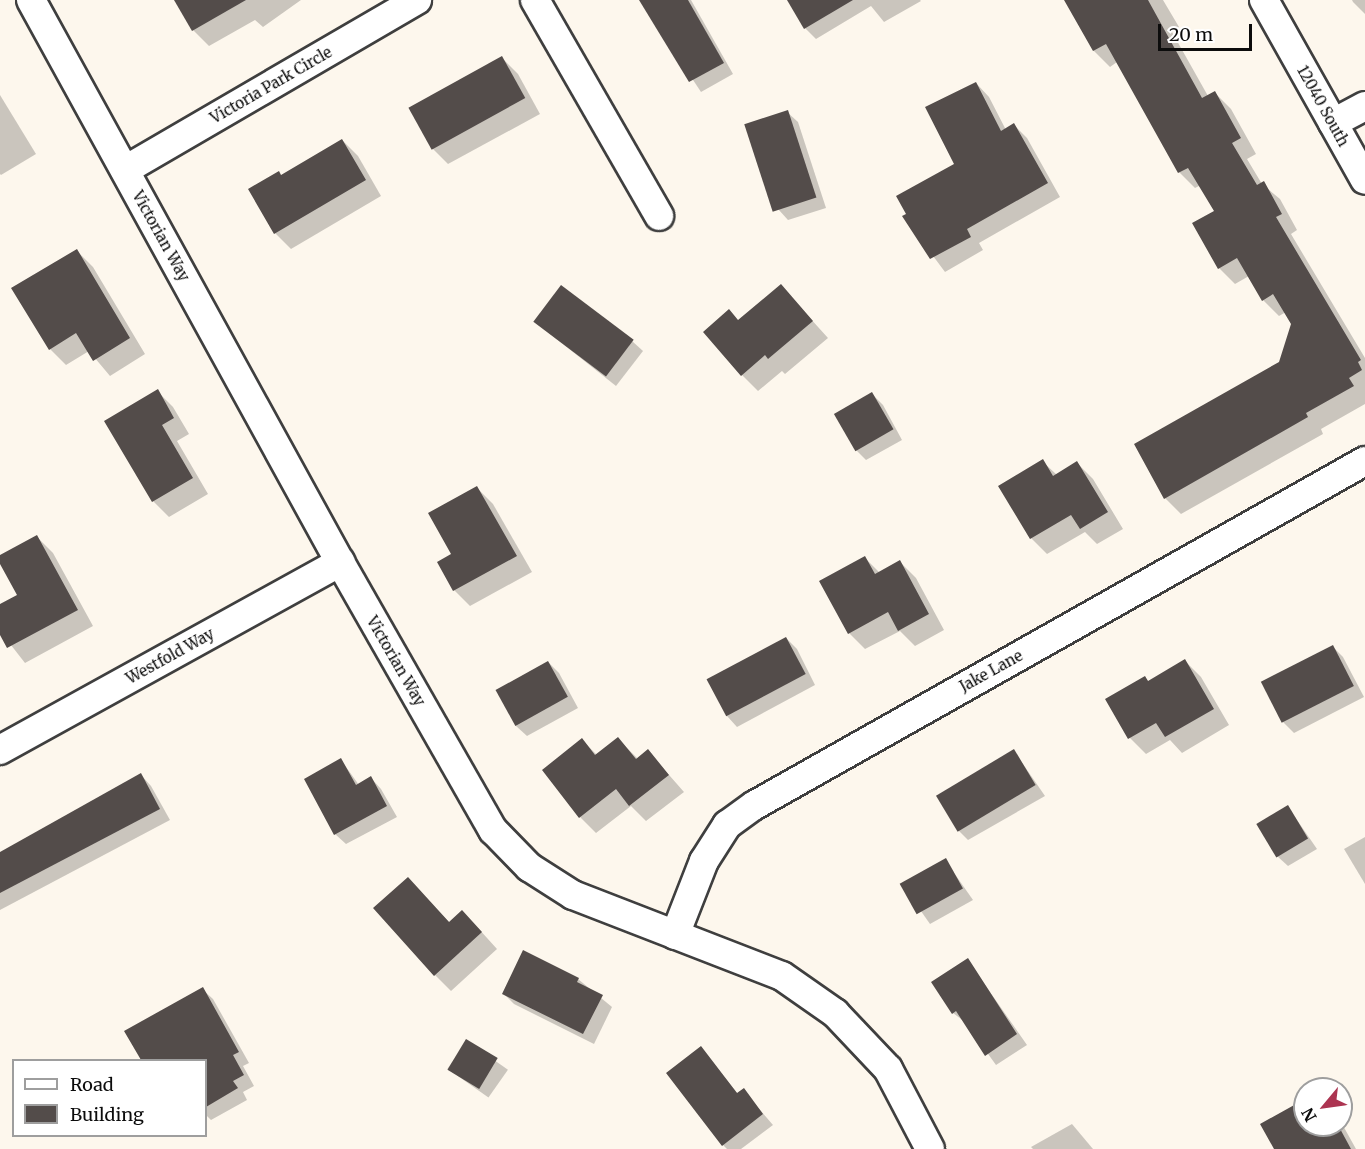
<!DOCTYPE html>
<html>
<head>
<meta charset="utf-8">
<style>
	body { margin:0 }
	#map { position:relative; width:1365px; height:1149px; overflow:hidden; background:#fdf7ed; font-family:Merriweather,serif }
	div>[style] { position:absolute }
	.shadow>* { inset:0; background:#0003; transform-origin:0 0 }
	.building>* { inset:0; background:#534c4a; transform-origin:0 0 }
	.roads { filter:drop-shadow(2px 0 #3f3f3f) drop-shadow(-2px 0 #3f3f3f) drop-shadow(0 2px #3f3f3f) drop-shadow(0 -2px #3f3f3f) }
	.minor>* { height:28px; margin:-14px; padding:0 14px; transform-origin:14px; border-radius:14px; background:#fff }
	span { translate:-50% -50%; white-space:nowrap; text-align:center; line-height:1.15; -webkit-text-stroke:6px #fff; paint-order:stroke }
	.street-label { font-size:15px; color:#0c0c0c }
	.legend { position:absolute; left:12px; top:1059px; width:195px; height:78px; box-sizing:border-box; background:#fff; border:2px solid #9e9e9e; margin:0; padding:8px 10px; list-style:none; font-size:18px; color:#0c0c0c }
	.legend li { display:flex; align-items:center; gap:12px; height:30px }
	.legend b { width:30px; border:2px solid #9e9e9e }
	.north { position:absolute; left:1293px; top:1077px; width:60px; height:60px; box-sizing:border-box; background:#fff; border:2px solid #9e9e9e; border-radius:50%; rotate:241deg; font-size:16px; font-weight:700; line-height:24px; text-align:center; color:#0c0c0c }
	.north::after { content:''; display:block; margin:auto; width:21px; height:27px; background:#ac3451; clip-path:polygon(50% 0,100% 100%,50% 72%,0 100%) }
	.scale { position:absolute; left:1158px; top:24px; width:94px; height:27px; box-sizing:border-box; border:3px solid #0c0c0c; border-top:0; padding-left:8px; font-size:18px; line-height:21px; white-space:nowrap; color:#0c0c0c; -webkit-text-stroke:4px #fff; paint-order:stroke }
</style>
</head>
<body>
<div id="map">
	<div class="shadow">
		<i style="clip-path:polygon(175px 0,301px 0,263px 27px,255px 20px,209px 46px,193px 30px)"></i>
		<i style="clip-path:polygon(654px 0,691px 0,733px 74px,701px 92px,644px 6px)"></i>
		<i style="clip-path:polygon(791px 0,920px 0,921px 1px,884px 22px,871px 6px,816px 39px,805px 28px)"></i>
		<i style="clip-path:polygon(1065px 0,1163px 0,1179px 27px,1172px 32px,1208px 96px,1215px 93px,1231px 109px,1256px 154px,1247px 159px,1262px 184px,1280px 199px,1297px 230px,1291px 234px,1365px 358px,1365px 404px,1321px 429px,1323px 434px,1181px 514px,1165px 498px,1136px 445px,1280px 363px,1292px 324px,1286px 312px,1279px 316px,1263px 300px,1249px 276px,1235px 284px,1219px 268px,1216px 211px,1201px 185px,1195px 188px,1179px 172px,1117px 62px,1110px 67px,1094px 51px)"></i>
		<i style="clip-path:polygon(1352px 0,1365px 0,1365px 14px,1353px 2px)"></i>
		<i style="clip-path:polygon(502px 58px,518px 74px,540px 114px,448px 164px,432px 148px)"></i>
		<i style="clip-path:polygon(976px 83px,989px 97px,1006px 130px,1014px 125px,1027px 138px,1060px 197px,979px 243px,983px 250px,945px 272px,904px 217px,956px 165px)"></i>
		<i style="clip-path:polygon(0 95px,36px 154px,1px 175px,0 174px)"></i>
		<i style="clip-path:polygon(787px 112px,798px 122px,826px 208px,788px 220px,778px 209px,763px 165px)"></i>
		<i style="clip-path:polygon(342px 140px,358px 156px,381px 196px,291px 249px,275px 233px,282px 176px)"></i>
		<i style="clip-path:polygon(77px 251px,93px 267px,145px 354px,110px 376px,89px 351px,66px 365px,50px 349px)"></i>
		<i style="clip-path:polygon(781px 286px,828px 338px,785px 374px,782px 371px,758px 391px,742px 375px,739px 321px)"></i>
		<i style="clip-path:polygon(535px 322px,632px 341px,643px 351px,616px 386px)"></i>
		<i style="clip-path:polygon(157px 391px,173px 407px,189px 434px,177px 441px,208px 494px,169px 517px,153px 501px)"></i>
		<i style="clip-path:polygon(872px 394px,883px 405px,902px 440px,866px 460px,855px 449px)"></i>
		<i style="clip-path:polygon(1042px 461px,1057px 475px,1077px 463px,1093px 479px,1123px 529px,1097px 544px,1085px 532px,1047px 554px,1031px 538px)"></i>
		<i style="clip-path:polygon(477px 488px,493px 504px,532px 572px,470px 606px,454px 590px)"></i>
		<i style="clip-path:polygon(37px 537px,53px 553px,93px 626px,25px 663px,0 631px,0 606px,19px 596px,0 557px)"></i>
		<i style="clip-path:polygon(865px 558px,880px 573px,900px 562px,916px 578px,944px 630px,915px 646px,900px 631px,865px 649px,849px 633px)"></i>
		<i style="clip-path:polygon(786px 638px,797px 649px,815px 685px,737px 727px,727px 716px)"></i>
		<i style="clip-path:polygon(1333px 647px,1343px 657px,1364px 697px,1294px 733px,1283px 722px)"></i>
		<i style="clip-path:polygon(1185px 661px,1201px 677px,1229px 725px,1182px 753px,1170px 740px,1146px 754px,1130px 738px,1144px 677px,1149px 682px)"></i>
		<i style="clip-path:polygon(548px 662px,559px 673px,578px 708px,527px 736px,516px 726px)"></i>
		<i style="clip-path:polygon(618px 739px,638px 759px,648px 751px,684px 792px,646px 821px,631px 806px,596px 833px,580px 817px,582px 740px,597px 755px)"></i>
		<i style="clip-path:polygon(1014px 751px,1045px 796px,968px 840px,958px 830px)"></i>
		<i style="clip-path:polygon(341px 760px,359px 785px,371px 778px,381px 789px,397px 817px,346px 844px,335px 834px)"></i>
		<i style="clip-path:polygon(141px 775px,151px 786px,170px 820px,0 910px,0 853px)"></i>
		<i style="clip-path:polygon(1288px 807px,1317px 849px,1288px 866px,1277px 856px)"></i>
		<i style="clip-path:polygon(1365px 837px,1365px 884px,1344px 849px)"></i>
		<i style="clip-path:polygon(945px 860px,973px 900px,930px 924px,902px 884px)"></i>
		<i style="clip-path:polygon(408px 879px,450px 923px,478px 928px,497px 949px,451px 991px,435px 975px)"></i>
		<i style="clip-path:polygon(967px 959px,1027px 1045px,996px 1065px,965px 1022px,953px 1013px)"></i>
		<i style="clip-path:polygon(578px 979px,612px 1007px,594px 1044px,514px 1004px,503px 993px)"></i>
		<i style="clip-path:polygon(202px 989px,213px 999px,249px 1063px,243px 1066px,254px 1086px,243px 1092px,247px 1100px,211px 1120px,206px 1115px,206px 1060px,142px 1060px,126px 1032px)"></i>
		<i style="left:467px;top:1041px;width:50px;height:34px;rotate:35deg"></i>
		<i style="clip-path:polygon(701px 1048px,738px 1094px,743px 1090px,773px 1125px,741px 1149px,727px 1149px,723px 1145px)"></i>
		<i style="clip-path:polygon(1305px 1101px,1305px 1125px,1341px 1122px,1356px 1149px,1276px 1149px)"></i>
		<i style="clip-path:polygon(1072px 1124px,1093px 1149px,1033px 1149px,1031px 1147px)"></i>
	</div>
	<div class="building">
		<i style="clip-path:polygon(174px 0,246px 0,192px 31px)"></i>
		<i style="clip-path:polygon(639px 0,688px 0,724px 63px,689px 82px)"></i>
		<i style="clip-path:polygon(787px 0,853px 0,804px 29px)"></i>
		<i style="clip-path:polygon(1064px 0,1148px 0,1202px 98px,1215px 91px,1241px 138px,1232px 143px,1257px 185px,1264px 181px,1282px 214px,1276px 217px,1361px 360px,1358px 362px,1362px 370px,1349px 378px,1354px 386px,1306px 413px,1308px 417px,1164px 499px,1134px 444px,1279px 362px,1291px 324px,1273px 294px,1262px 301px,1237px 258px,1218px 269px,1192px 223px,1214px 211px,1188px 168px,1178px 173px,1106px 44px,1093px 51px)"></i>
		<i style="left:502px;top:56px;width:48px;height:107px;rotate:61deg"></i>
		<i style="clip-path:polygon(976px 82px,1001px 131px,1014px 123px,1048px 183px,967px 229px,971px 237px,930px 259px,902px 216px,906px 214px,896px 196px,954px 164px,925px 107px)"></i>
		<i style="left:788px;top:110px;width:92px;height:46px;rotate:72deg"></i>
		<i style="clip-path:polygon(342px 139px,366px 180px,274px 234px,248px 189px,279px 171px,281px 175px)"></i>
		<i style="clip-path:polygon(77px 249px,130px 338px,93px 361px,76px 333px,49px 350px,11px 288px)"></i>
		<i style="clip-path:polygon(781px 284px,813px 321px,768px 359px,765px 355px,741px 376px,703px 332px,729px 309px,738px 320px)"></i>
		<i style="left:561px;top:285px;width:91px;height:46px;rotate:37deg"></i>
		<i style="clip-path:polygon(158px 389px,174px 418px,162px 425px,193px 478px,152px 502px,104px 421px)"></i>
		<i style="left:872px;top:392px;width:43px;height:44px;rotate:60deg"></i>
		<i style="clip-path:polygon(1043px 459px,1053px 476px,1077px 461px,1108px 512px,1080px 529px,1071px 515px,1030px 539px,998px 486px)"></i>
		<i style="clip-path:polygon(477px 486px,517px 556px,453px 591px,437px 562px,451px 554px,428px 513px)"></i>
		<i style="clip-path:polygon(37px 535px,78px 610px,7px 648px,0 635px,0 604px,17px 595px,0 564px,0 555px)"></i>
		<i style="clip-path:polygon(865px 556px,875px 574px,900px 560px,929px 614px,898px 631px,888px 612px,848px 634px,819px 581px)"></i>
		<i style="left:786px;top:637px;width:42px;height:90px;rotate:62deg"></i>
		<i style="left:1333px;top:645px;width:46px;height:81px;rotate:63deg"></i>
		<i style="clip-path:polygon(1185px 659px,1214px 709px,1165px 737px,1156px 723px,1128px 739px,1105px 699px,1145px 676px,1148px 681px)"></i>
		<i style="left:548px;top:661px;width:41px;height:60px;rotate:61deg"></i>
		<i style="clip-path:polygon(618px 737px,636px 759px,648px 749px,669px 775px,629px 806px,616px 789px,579px 818px,542px 770px,582px 738px,595px 755px)"></i>
		<i style="left:1014px;top:749px;width:42px;height:91px;rotate:59deg"></i>
		<i style="clip-path:polygon(341px 758px,356px 785px,371px 776px,387px 806px,334px 835px,304px 779px)"></i>
		<i style="clip-path:polygon(141px 773px,160px 809px,0 893px,0 852px)"></i>
		<i style="left:1288px;top:805px;width:39px;height:37px;rotate:59deg"></i>
		<i style="left:946px;top:858px;width:35px;height:53px;rotate:61deg"></i>
		<i style="clip-path:polygon(408px 877px,449px 922px,462px 910px,482px 932px,434px 976px,373px 908px)"></i>
		<i style="clip-path:polygon(523px 950px,579px 978px,577px 982px,603px 995px,583px 1034px,502px 994px)"></i>
		<i style="clip-path:polygon(968px 958px,1017px 1034px,985px 1056px,956px 1011px,952px 1014px,931px 982px)"></i>
		<i style="clip-path:polygon(203px 987px,239px 1052px,233px 1055px,244px 1075px,233px 1081px,238px 1088px,206px 1107px,206px 1060px,141px 1060px,124px 1031px)"></i>
		<i style="left:466px;top:1039px;width:37px;height:36px;rotate:31deg"></i>
		<i style="clip-path:polygon(701px 1046px,737px 1093px,744px 1088px,763px 1114px,722px 1146px,666px 1073px)"></i>
		<i style="clip-path:polygon(1305px 1099px,1305px 1125px,1338px 1125px,1351px 1149px,1274px 1149px,1260px 1124px)"></i>
	</div>
	<div class="roads">
		<div class="minor">
			<i style="left:31px;top:0;width:641px;rotate:61.2deg"></i>
			<i style="left:340px;top:562px;width:309px;rotate:60.3deg"></i>
			<i style="left:493px;top:830px;width:52px;rotate:45.8deg"></i>
			<i style="left:529px;top:867px;width:52px;rotate:32.5deg"></i>
			<i style="left:573px;top:895px;width:224px;rotate:21.2deg"></i>
			<i style="left:782px;top:976px;width:65px;rotate:34.9deg"></i>
			<i style="left:835px;top:1013px;width:77px;rotate:46.6deg"></i>
			<i style="left:888px;top:1069px;width:90px;rotate:62.3deg"></i>
			<i style="left:535px;top:0;width:249px;rotate:60.1deg"></i>
			<i style="left:1264px;top:0;width:206px;rotate:60.7deg"></i>
			<i style="left:1333px;top:123px;width:36px;rotate:-28deg"></i>
			<i style="left:125px;top:170px;width:338px;rotate:-30.2deg"></i>
			<i style="left:0;top:750px;width:389px;rotate:-28.9deg"></i>
			<i style="left:675px;top:935px;width:79px;rotate:-68.6deg"></i>
			<i style="left:704px;top:861px;width:43px;rotate:-57.4deg"></i>
			<i style="left:727px;top:825px;width:34px;rotate:-36deg"></i>
			<i style="left:755px;top:805px;width:700px;rotate:-29.42deg"></i>
		</div>
	</div>
	<div class="street-label">
		<span style="left:271px;top:85px;rotate:-30deg">Victoria Park Circle</span>
		<span style="left:1323px;top:106px;rotate:61deg">12040 South</span>
		<span style="left:161px;top:236px;rotate:61deg">Victorian Way</span>
		<span style="left:170px;top:656px;rotate:-29deg">Westfold Way</span>
		<span style="left:396px;top:661px;rotate:60deg">Victorian Way</span>
		<span style="left:991px;top:671px;rotate:-29deg">Jake Lane</span>
	</div>
	<ul class="legend">
	<li><b style="height:8px;background:#fff"></b>Road</li>
	<li><b style="height:16px;background:#534c4a"></b>Building</li>
	</ul>
	<div class="north">N</div>
	<div class="scale">20 m</div>
</div>
</body>
</html>
